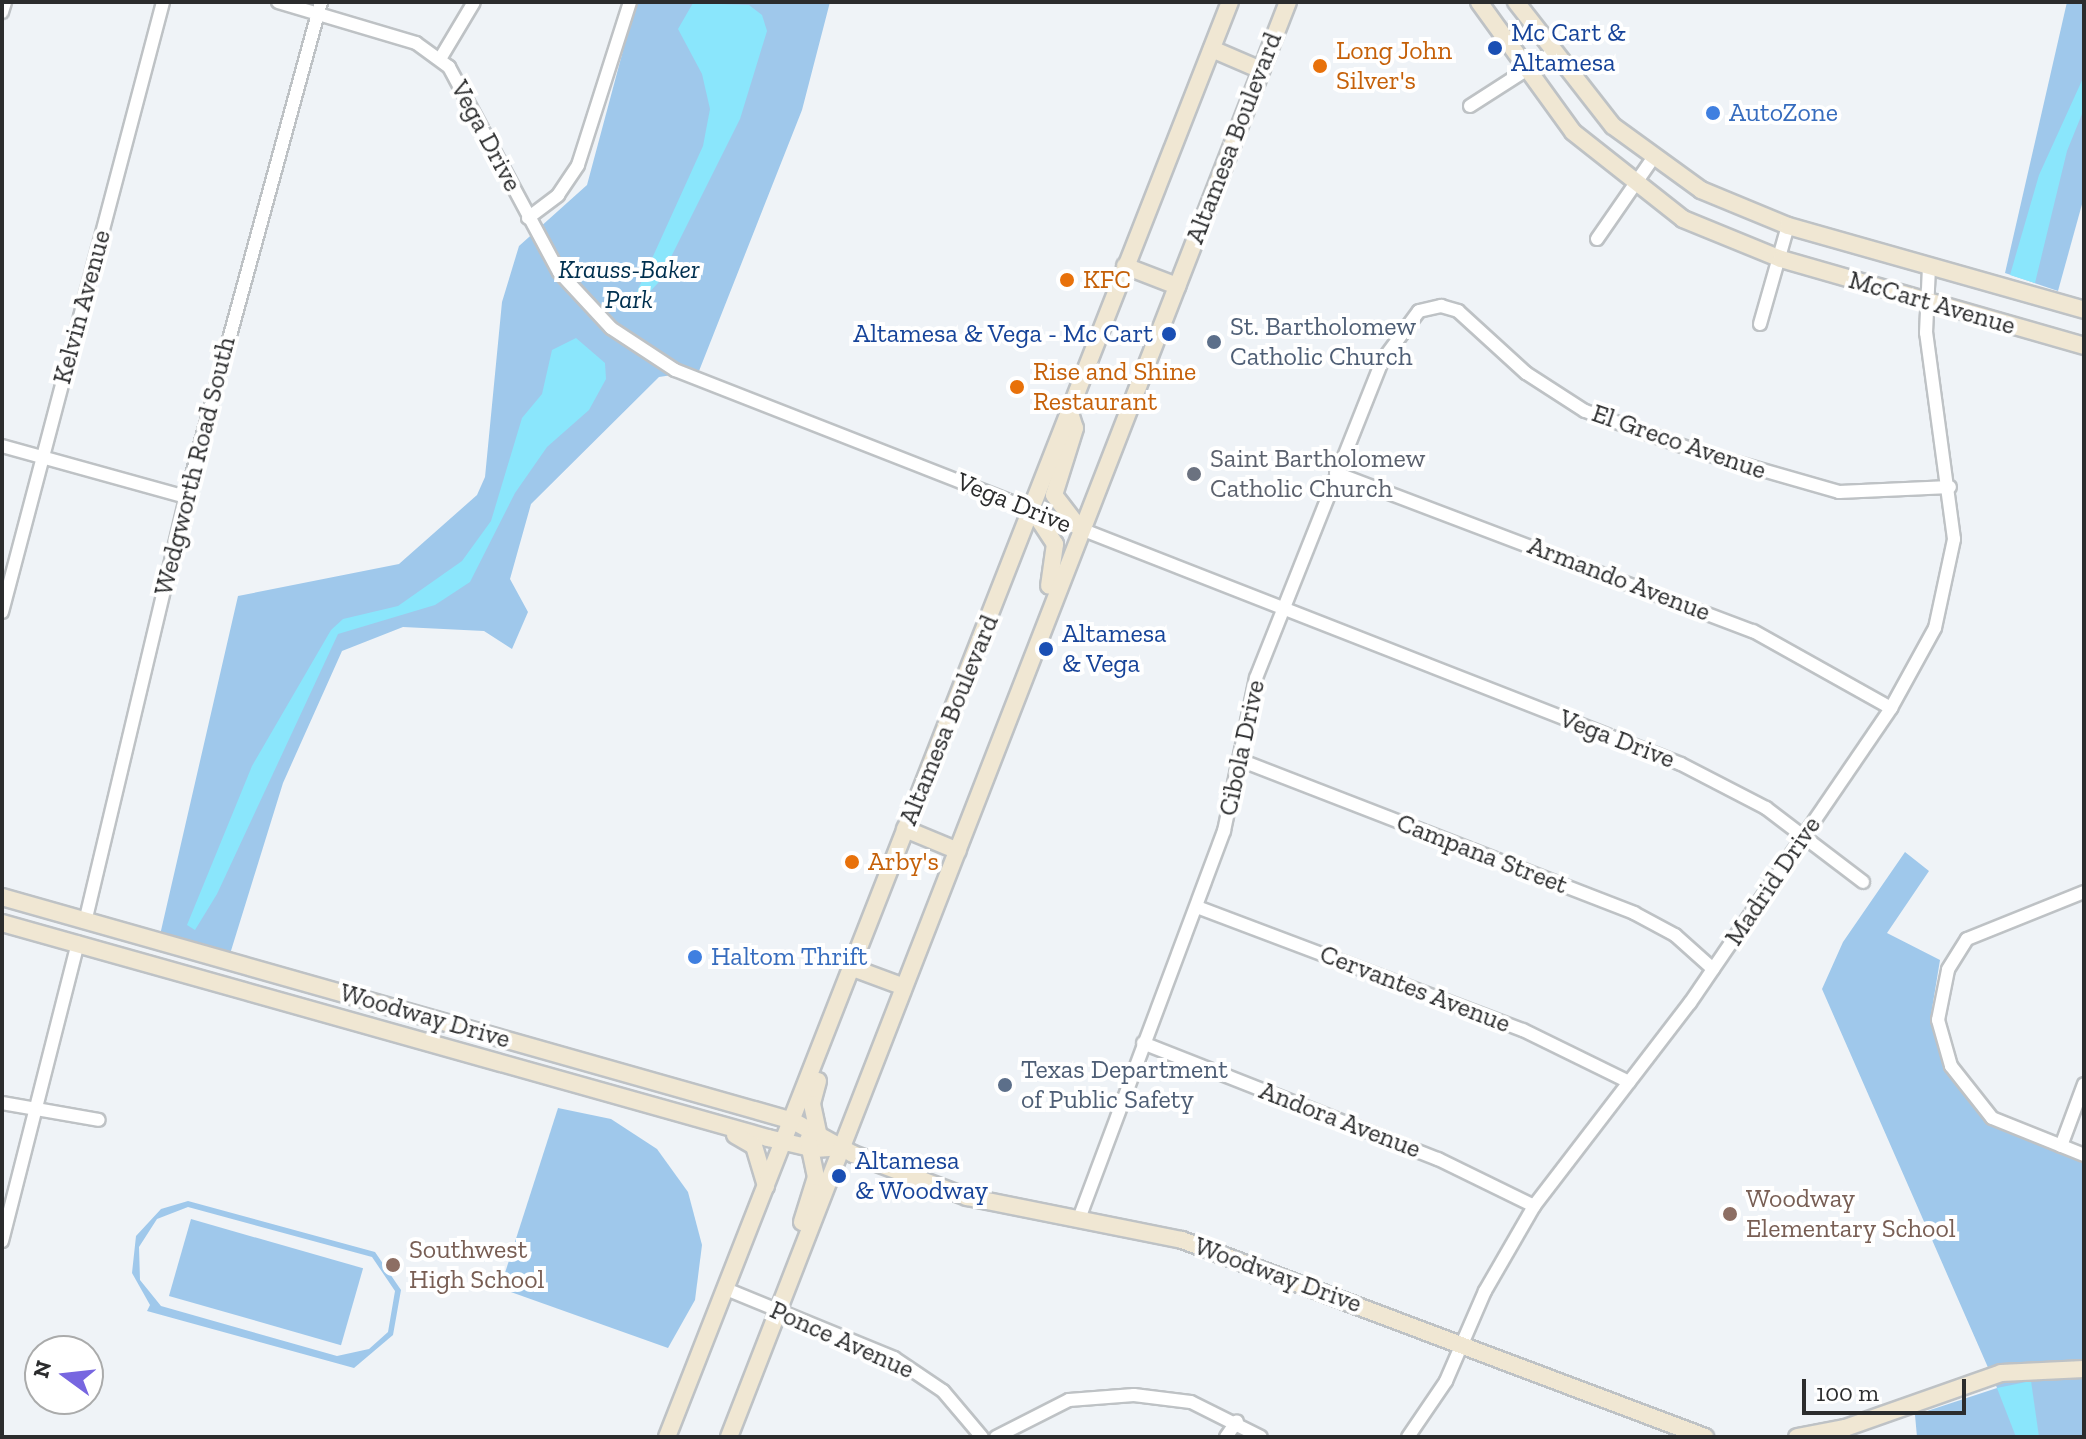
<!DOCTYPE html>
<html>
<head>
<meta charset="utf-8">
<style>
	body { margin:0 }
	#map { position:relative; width:2086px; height:1439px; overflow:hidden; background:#eff3f7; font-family:"Zilla Slab",serif }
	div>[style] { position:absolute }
	.green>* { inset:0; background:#9fc8eb; transform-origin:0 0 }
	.water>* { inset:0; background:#8ae6fc }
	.roads { filter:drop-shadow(2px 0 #bec2c5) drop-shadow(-2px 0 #bec2c5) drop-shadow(0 2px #bec2c5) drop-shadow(0 -2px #bec2c5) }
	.street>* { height:12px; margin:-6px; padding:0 6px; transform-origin:6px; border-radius:6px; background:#fff }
	.secondary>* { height:16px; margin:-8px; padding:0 8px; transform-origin:8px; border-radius:8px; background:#f0e7d3 }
	.dots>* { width:22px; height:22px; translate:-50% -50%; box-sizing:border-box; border:4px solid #fff; border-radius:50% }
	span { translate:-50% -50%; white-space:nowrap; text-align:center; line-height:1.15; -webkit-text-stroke:8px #fff; paint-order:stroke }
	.transit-label { font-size:26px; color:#164399 }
	.left { translate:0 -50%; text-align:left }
	.right { translate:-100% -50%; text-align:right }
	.food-label { font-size:26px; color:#c56008 }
	.shop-label { font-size:26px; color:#366cbe }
	.street-label { font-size:26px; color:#2b2c2d }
	.park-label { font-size:26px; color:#00304f; font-style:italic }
	.service-label { font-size:26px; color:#4e5e75 }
	.worship-label { font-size:26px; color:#5b616d }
	.education-label { font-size:26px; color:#785e54 }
	.frame { position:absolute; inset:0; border:4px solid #2b2c2d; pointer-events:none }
	.north { position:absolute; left:24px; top:1335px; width:80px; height:80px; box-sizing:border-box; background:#fff; border:2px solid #aaabab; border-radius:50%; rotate:285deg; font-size:22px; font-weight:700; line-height:32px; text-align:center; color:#2b2c2d }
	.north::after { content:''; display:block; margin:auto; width:28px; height:36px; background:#7766e0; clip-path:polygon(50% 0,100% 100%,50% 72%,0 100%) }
	.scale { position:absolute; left:1802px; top:1379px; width:164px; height:36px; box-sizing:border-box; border:4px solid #2b2c2d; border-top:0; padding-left:10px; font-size:24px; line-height:28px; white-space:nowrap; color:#2b2c2d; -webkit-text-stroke:6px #fff; paint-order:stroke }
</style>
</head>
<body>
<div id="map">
	<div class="green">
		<i style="clip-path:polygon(636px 2px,830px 2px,802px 110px,699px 371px,659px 377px,531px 504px,510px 579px,528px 612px,512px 649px,484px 631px,403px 627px,342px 651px,283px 783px,230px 954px,160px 935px,238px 596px,399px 564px,477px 495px,485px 477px,502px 302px,519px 246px,587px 185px)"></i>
		<i style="clip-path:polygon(2067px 2px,2084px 2px,2084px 197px,2058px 291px,2005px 273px)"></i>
		<i style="clip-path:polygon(1905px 852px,1929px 871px,1887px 933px,1940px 960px,1931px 1015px,1955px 1084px,1995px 1124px,2084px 1157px,2084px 1437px,1917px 1437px,1915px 1415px,1997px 1388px,1822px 989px,1843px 942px)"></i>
		<i style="clip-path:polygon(558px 1108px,611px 1119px,657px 1149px,688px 1192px,702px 1245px,695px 1300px,668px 1348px,508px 1291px,504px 1276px)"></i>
		<i style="clip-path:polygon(evenodd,188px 1201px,375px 1252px,401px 1290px,393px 1335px,354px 1368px,147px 1311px,150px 1305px,132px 1273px,136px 1236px,161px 1209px,188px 1201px,188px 1207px,372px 1257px,395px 1291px,388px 1332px,369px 1349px,337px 1356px,161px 1306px,140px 1280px,139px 1247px,157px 1219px,188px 1207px)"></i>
		<i style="left:191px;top:1219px;width:179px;height:80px;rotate:16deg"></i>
	</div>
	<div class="water">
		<i style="clip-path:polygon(693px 3px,749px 5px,762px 15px,767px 31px,740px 119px,658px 283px,642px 300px,635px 296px,703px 146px,710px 109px,702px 74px,678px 29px)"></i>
		<i style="clip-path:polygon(2084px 76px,2084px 109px,2067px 151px,2035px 283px,2010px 275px,2039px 175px)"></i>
		<i style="clip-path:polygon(576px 338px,605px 363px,606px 379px,589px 410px,547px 447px,515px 493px,470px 582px,435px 605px,338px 634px,217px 894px,195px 930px,187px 925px,252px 766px,331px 630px,343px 619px,398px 606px,462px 561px,491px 521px,522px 418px,542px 394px,552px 350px)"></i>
		<i style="clip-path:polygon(2031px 1381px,2039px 1437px,2016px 1437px,1997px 1388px)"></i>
	</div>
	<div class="roads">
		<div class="street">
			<i style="left:278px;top:2px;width:144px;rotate:16.5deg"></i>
			<i style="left:416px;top:43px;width:41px;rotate:36deg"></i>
			<i style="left:449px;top:67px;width:233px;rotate:61.8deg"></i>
			<i style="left:559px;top:272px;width:76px;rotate:47.1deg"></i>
			<i style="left:611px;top:328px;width:77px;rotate:33.3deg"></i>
			<i style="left:675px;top:370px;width:1080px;rotate:21.39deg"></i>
			<i style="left:1681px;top:764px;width:96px;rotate:27.4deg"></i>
			<i style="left:1766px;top:808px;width:122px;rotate:37.3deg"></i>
			<i style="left:2px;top:12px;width:10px;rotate:-73deg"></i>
			<i style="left:440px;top:59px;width:66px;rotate:-59.2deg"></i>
			<i style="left:1470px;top:106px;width:96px;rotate:-32.7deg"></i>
			<i style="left:528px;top:218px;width:38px;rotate:-37deg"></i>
			<i style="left:558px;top:195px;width:36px;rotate:-56deg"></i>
			<i style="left:578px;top:165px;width:171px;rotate:-72.3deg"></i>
			<i style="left:1597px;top:239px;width:98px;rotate:-55.3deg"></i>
			<i style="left:1760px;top:324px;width:102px;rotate:-74.1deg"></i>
			<i style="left:2px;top:446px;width:191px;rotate:15.5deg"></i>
			<i style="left:1336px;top:473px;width:446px;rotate:20.8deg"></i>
			<i style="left:1753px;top:631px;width:158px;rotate:29.2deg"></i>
			<i style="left:2px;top:612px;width:631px;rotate:-75.21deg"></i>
			<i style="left:1240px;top:760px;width:423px;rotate:21.2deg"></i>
			<i style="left:1634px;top:913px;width:47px;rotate:28.2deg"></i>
			<i style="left:1675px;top:935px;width:51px;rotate:41.8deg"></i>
			<i style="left:2084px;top:892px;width:126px;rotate:158.1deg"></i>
			<i style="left:1967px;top:939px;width:36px;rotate:122deg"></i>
			<i style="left:1948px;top:970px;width:51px;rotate:101.3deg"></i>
			<i style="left:1938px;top:1020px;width:48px;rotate:74.2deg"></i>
			<i style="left:1951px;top:1066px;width:66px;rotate:51.7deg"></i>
			<i style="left:1992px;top:1118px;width:99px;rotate:21.9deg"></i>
			<i style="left:1197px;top:907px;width:348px;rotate:20.7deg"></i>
			<i style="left:1523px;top:1030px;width:118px;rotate:26.1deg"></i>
			<i style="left:85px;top:922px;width:437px;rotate:-76.6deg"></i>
			<i style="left:186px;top:497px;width:513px;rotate:-74.74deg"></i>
			<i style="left:1143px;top:1043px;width:317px;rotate:21.5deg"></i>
			<i style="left:1438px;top:1159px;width:107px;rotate:26.1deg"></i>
			<i style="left:2px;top:1103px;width:98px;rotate:9.9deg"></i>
			<i style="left:2061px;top:1146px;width:66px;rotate:-69.6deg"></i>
			<i style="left:1080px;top:1216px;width:411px;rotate:-69.5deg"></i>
			<i style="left:1224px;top:831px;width:156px;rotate:-78.2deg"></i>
			<i style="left:1256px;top:678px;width:341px;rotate:-68.3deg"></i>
			<i style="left:1382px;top:361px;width:62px;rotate:-53.5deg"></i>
			<i style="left:1419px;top:311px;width:23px;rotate:-13deg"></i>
			<i style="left:1441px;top:306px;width:18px;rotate:16deg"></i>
			<i style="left:1458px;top:311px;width:92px;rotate:42.4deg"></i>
			<i style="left:1526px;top:373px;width:70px;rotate:32.8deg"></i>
			<i style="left:1585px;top:411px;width:118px;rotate:19.8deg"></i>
			<i style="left:1696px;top:451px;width:149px;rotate:16deg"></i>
			<i style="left:1839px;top:492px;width:111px;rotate:-2.6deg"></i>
			<i style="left:2px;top:1241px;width:308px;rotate:-75.7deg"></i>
			<i style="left:726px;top:1289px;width:182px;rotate:22.3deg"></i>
			<i style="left:894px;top:1358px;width:59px;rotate:34deg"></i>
			<i style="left:943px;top:1391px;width:60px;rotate:49.7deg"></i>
			<i style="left:996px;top:1437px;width:82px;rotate:-26.9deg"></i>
			<i style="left:1069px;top:1400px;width:65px;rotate:-4.4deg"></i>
			<i style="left:1134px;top:1395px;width:57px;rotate:7deg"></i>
			<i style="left:1191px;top:1402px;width:78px;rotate:26.6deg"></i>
			<i style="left:1226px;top:1437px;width:19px;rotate:-55deg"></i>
			<i style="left:1408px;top:1437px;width:68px;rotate:-55.8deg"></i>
			<i style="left:1446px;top:1381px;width:98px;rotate:-66.6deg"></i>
			<i style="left:1485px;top:1291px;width:98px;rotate:-60deg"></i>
			<i style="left:1534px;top:1206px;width:256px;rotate:-52.5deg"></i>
			<i style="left:1690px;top:1003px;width:357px;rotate:-55.7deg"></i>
			<i style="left:1891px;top:708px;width:91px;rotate:-61.2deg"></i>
			<i style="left:1935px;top:628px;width:91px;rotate:-77.9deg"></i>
			<i style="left:1954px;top:539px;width:208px;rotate:-97.7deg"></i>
			<i style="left:1926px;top:333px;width:67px;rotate:-87.4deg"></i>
		</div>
		<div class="secondary">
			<i style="left:1479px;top:2px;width:160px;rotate:54.1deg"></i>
			<i style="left:1573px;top:132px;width:140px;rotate:38.3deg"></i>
			<i style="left:1683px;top:219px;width:106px;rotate:22.2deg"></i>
			<i style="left:1781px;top:259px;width:315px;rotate:16deg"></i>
			<i style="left:1516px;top:2px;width:157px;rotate:52deg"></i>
			<i style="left:1613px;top:126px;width:109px;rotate:36deg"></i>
			<i style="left:1701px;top:190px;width:94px;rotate:22.5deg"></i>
			<i style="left:1788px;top:226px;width:308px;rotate:15.8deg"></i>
			<i style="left:1212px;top:49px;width:53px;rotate:23.2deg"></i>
			<i style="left:1125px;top:266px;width:56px;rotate:21deg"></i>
			<i style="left:1069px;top:410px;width:19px;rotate:72deg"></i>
			<i style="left:1075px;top:428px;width:70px;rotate:107.4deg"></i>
			<i style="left:1054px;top:495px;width:44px;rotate:52.4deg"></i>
			<i style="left:1032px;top:509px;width:42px;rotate:56.7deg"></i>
			<i style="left:1055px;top:544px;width:42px;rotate:98.1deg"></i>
			<i style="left:905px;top:829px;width:57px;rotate:22.5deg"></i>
			<i style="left:2px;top:897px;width:822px;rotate:15.81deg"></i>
			<i style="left:793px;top:1121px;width:68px;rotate:28.8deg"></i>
			<i style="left:853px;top:1154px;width:122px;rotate:20.7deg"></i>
			<i style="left:967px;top:1197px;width:219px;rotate:11.3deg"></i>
			<i style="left:1182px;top:1240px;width:559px;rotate:20.64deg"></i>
			<i style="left:2px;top:923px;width:796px;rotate:15.68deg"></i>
			<i style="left:768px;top:1138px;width:48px;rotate:13.2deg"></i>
			<i style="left:815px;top:1149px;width:27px;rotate:-4deg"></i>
			<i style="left:853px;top:968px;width:54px;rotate:20.4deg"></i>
			<i style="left:818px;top:1081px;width:24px;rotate:105deg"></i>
			<i style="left:812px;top:1104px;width:33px;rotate:78deg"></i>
			<i style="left:735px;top:1135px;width:22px;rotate:30deg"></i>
			<i style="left:754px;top:1146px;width:42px;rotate:73.3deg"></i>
			<i style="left:802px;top:1222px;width:47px;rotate:-72.7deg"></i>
			<i style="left:816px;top:1177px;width:38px;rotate:-102deg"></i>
			<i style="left:667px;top:1437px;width:1541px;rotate:-68.58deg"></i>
			<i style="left:729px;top:1437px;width:1540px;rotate:-68.72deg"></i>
			<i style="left:1797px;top:1437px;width:49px;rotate:-10.6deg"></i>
			<i style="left:1845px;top:1428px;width:165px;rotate:-19.4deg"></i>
			<i style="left:2001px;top:1373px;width:83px;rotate:-2.8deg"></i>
		</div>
	</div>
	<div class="dots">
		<i style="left:1495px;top:48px;background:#1a4fb4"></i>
		<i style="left:1320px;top:66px;background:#e8710a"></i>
		<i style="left:1713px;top:113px;background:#3f7fe0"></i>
		<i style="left:1067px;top:280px;background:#e8710a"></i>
		<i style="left:1169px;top:334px;background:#1a4fb4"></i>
		<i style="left:1214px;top:342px;background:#5c6f8a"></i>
		<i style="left:1017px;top:387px;background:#e8710a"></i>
		<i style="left:1194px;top:474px;background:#6b7280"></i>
		<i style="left:1046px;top:649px;background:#1a4fb4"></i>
		<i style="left:852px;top:862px;background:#e8710a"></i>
		<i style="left:695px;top:957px;background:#3f7fe0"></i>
		<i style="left:1005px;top:1085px;background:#5c6f8a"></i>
		<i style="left:839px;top:1176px;background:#1a4fb4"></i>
		<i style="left:1730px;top:1214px;background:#8d6e63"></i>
		<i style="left:393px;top:1265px;background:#8d6e63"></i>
	</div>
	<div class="transit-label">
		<span class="left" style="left:1511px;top:48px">Mc Cart &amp;<br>Altamesa</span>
		<span class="right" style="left:1153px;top:334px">Altamesa &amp; Vega - Mc Cart</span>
		<span class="left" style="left:1062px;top:649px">Altamesa<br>&amp; Vega</span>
		<span class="left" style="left:855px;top:1176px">Altamesa<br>&amp; Woodway</span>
	</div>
	<div class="food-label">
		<span class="left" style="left:1336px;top:66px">Long John<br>Silver's</span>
		<span class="left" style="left:1083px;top:280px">KFC</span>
		<span class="left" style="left:1033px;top:387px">Rise and Shine<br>Restaurant</span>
		<span class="left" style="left:868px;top:862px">Arby's</span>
	</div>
	<div class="shop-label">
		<span class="left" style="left:1729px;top:113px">AutoZone</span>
		<span class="left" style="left:711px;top:957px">Haltom Thrift</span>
	</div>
	<div class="street-label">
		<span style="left:486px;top:136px;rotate:62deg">Vega Drive</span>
		<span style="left:1234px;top:138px;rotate:-69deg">Altamesa Boulevard</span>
		<span style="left:1932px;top:303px;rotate:16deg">McCart Avenue</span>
		<span style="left:82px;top:307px;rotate:-75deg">Kelvin Avenue</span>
		<span style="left:1679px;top:442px;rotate:19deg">El Greco Avenue</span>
		<span style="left:195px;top:466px;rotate:-76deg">Wedgworth Road South</span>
		<span style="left:1014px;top:503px;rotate:22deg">Vega Drive</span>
		<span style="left:1619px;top:579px;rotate:21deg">Armando Avenue</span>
		<span style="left:949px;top:720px;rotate:-68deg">Altamesa Boulevard</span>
		<span style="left:1617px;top:739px;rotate:21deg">Vega Drive</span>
		<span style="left:1242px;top:748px;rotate:-78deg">Cibola Drive</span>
		<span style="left:1482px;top:854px;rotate:21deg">Campana Street</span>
		<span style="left:1773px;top:881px;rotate:-56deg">Madrid Drive</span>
		<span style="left:1415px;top:989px;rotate:21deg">Cervantes Avenue</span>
		<span style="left:425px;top:1016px;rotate:16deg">Woodway Drive</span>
		<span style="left:1340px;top:1120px;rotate:21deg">Andora Avenue</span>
		<span style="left:1278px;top:1275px;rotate:20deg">Woodway Drive</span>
		<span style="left:842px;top:1340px;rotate:24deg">Ponce Avenue</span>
	</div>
	<div class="park-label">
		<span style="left:629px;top:285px">Krauss-Baker<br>Park</span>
	</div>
	<div class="service-label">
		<span class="left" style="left:1230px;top:342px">St. Bartholomew<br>Catholic Church</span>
		<span class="left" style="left:1021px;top:1085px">Texas Department<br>of Public Safety</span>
	</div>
	<div class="worship-label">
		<span class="left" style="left:1210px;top:474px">Saint Bartholomew<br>Catholic Church</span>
	</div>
	<div class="education-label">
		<span class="left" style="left:1746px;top:1214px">Woodway<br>Elementary School</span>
		<span class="left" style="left:409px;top:1265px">Southwest<br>High School</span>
	</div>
	<div class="frame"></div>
	<div class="north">N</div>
	<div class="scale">100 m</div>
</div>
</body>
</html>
